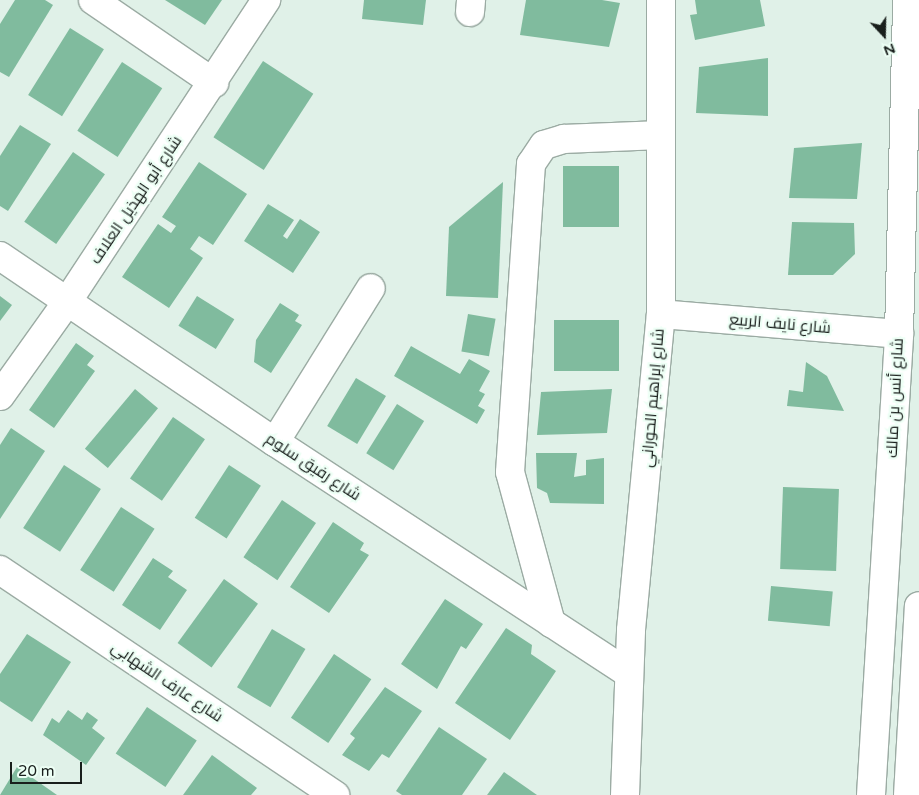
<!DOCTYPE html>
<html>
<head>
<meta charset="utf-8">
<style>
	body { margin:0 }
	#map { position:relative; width:919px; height:795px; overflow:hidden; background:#e0f1e8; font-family:"Varela Round",Cairo,sans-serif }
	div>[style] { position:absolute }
	.building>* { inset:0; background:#80bb9e; transform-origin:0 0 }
	.roads { filter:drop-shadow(1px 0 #9baba3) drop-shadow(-1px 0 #9baba3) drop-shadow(0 1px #9baba3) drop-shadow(0 -1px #9baba3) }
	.minor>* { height:28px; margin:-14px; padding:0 14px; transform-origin:14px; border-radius:14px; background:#fff }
	.major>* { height:28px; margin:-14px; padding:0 14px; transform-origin:14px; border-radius:14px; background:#fff }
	span { translate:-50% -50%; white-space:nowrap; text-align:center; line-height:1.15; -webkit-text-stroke:4.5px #edfff5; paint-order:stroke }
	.street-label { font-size:16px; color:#191f1c }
	.north { position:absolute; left:859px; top:10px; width:50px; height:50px; -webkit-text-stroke:4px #edfff5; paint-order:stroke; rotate:159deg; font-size:14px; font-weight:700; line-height:20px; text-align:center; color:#191f1c }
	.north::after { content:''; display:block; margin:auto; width:18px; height:22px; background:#191f1c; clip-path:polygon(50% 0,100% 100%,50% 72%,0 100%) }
	.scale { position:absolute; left:10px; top:762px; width:72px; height:22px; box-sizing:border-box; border:2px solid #191f1c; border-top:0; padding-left:6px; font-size:15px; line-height:18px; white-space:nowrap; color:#191f1c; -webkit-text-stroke:4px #edfff5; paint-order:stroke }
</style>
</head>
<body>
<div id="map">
	<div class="building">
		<i style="clip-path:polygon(15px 0,45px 0,53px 5px,9px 77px,0 72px,0 24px)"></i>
		<i style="clip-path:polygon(165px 0,222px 0,205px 25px)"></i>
		<i style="clip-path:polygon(364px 0,426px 0,423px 25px,362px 19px)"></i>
		<i style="clip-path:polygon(526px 0,602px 0,620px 3px,609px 47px,520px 35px)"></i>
		<i style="clip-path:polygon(695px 0,760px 0,765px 26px,695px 40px,690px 15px,697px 14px)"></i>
		<i style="left:70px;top:28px;width:40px;height:79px;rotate:32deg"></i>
		<i style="clip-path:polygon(768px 58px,768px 116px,696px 113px,699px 67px)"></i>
		<i style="left:263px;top:61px;width:60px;height:91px;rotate:33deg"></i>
		<i style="left:122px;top:62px;width:48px;height:82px;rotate:33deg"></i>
		<i style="clip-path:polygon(20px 125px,51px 144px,8px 211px,0 206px,0 156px)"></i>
		<i style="clip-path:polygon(862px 143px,857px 199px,789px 198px,794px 148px)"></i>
		<i style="left:73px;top:152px;width:39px;height:85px;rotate:35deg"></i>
		<i style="clip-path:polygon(199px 162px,247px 194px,213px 245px,199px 236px,190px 249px,203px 258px,169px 308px,122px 277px,158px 224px,171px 233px,176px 226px,162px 217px)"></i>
		<i style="left:619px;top:166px;width:61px;height:56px;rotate:90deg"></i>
		<i style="clip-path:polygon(503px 182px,498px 298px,446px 296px,449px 227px)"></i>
		<i style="clip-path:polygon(268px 204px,294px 220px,283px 236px,287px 239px,300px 219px,320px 232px,293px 273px,244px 241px)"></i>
		<i style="clip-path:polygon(792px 222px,854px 223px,855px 254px,833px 275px,788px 275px)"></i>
		<i style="clip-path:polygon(0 296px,12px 305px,0 321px)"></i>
		<i style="left:197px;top:296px;width:44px;height:35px;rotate:32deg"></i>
		<i style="clip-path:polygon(280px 303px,299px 315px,295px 321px,302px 325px,271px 373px,254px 362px,256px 340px)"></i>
		<i style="left:468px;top:314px;width:28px;height:38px;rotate:10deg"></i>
		<i style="left:554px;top:320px;width:65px;height:51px"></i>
		<i style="clip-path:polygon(76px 343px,94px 356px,87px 365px,95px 371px,54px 428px,29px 410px)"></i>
		<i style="clip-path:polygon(411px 346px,460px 374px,469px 359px,490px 371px,479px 391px,485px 394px,478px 406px,485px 410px,477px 424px,394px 376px)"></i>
		<i style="clip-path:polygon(806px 362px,827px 376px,844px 411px,787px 406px,789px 390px,803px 392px)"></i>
		<i style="left:356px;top:378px;width:35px;height:56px;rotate:31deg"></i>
		<i style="left:135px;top:389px;width:30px;height:78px;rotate:40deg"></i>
		<i style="clip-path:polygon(612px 389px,607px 433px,537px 435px,541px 392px)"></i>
		<i style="left:397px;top:404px;width:32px;height:58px;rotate:32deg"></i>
		<i style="left:173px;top:417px;width:39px;height:75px;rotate:35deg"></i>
		<i style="clip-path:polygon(11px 428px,45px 451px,0 519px,0 445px)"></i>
		<i style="clip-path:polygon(536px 453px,577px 453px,574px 477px,586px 475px,586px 460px,604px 458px,604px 504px,550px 503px,547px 493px,537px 488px)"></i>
		<i style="left:64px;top:465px;width:44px;height:75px;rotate:33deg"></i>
		<i style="left:229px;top:465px;width:38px;height:63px;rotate:33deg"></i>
		<i style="left:783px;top:487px;width:56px;height:82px;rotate:2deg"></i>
		<i style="left:282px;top:500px;width:41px;height:69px;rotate:34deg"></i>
		<i style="left:121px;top:507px;width:40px;height:75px;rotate:33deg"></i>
		<i style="clip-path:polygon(333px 522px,364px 543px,360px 550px,369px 555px,329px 613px,290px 587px)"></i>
		<i style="clip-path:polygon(153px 558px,173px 571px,168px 577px,187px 590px,160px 630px,122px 605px)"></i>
		<i style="left:224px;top:579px;width:42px;height:79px;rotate:36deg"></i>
		<i style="left:771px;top:586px;width:62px;height:35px;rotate:5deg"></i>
		<i style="clip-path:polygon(445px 599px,483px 624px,466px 649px,461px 646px,437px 689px,401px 664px)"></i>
		<i style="clip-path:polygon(506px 628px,532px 645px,531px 654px,556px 671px,510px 740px,455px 703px)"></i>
		<i style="left:272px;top:629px;width:39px;height:68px;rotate:31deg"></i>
		<i style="clip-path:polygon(27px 634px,71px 662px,32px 722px,0 701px,0 674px)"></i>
		<i style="left:334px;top:654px;width:45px;height:77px;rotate:34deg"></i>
		<i style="clip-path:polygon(385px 687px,422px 711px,389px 758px,382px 754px,369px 771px,342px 755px,355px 738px,350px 734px)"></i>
		<i style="left:147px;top:707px;width:60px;height:56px;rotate:34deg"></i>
		<i style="clip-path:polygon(68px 710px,82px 720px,87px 712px,98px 720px,92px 728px,105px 738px,86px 765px,43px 735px,52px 718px,59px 723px)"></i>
		<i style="clip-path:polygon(439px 727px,487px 759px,462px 795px,402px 795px,396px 791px)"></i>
		<i style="clip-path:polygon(212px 755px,257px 788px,251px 795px,183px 795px)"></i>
		<i style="clip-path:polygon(17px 767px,57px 795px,0 795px)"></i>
		<i style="clip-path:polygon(504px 772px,537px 795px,487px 795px)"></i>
	</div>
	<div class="roads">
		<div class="minor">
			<i style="left:93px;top:0;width:147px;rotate:34.4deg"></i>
			<i style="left:470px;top:12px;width:12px;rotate:-85deg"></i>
			<i style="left:0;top:256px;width:332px;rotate:34.1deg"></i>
			<i style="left:275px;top:442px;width:423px;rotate:33.2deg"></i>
			<i style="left:661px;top:314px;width:239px;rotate:4.8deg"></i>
			<i style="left:0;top:396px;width:115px;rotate:-54.5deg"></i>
			<i style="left:67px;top:302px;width:362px;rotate:-56.6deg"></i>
			<i style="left:275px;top:442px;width:181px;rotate:-58.1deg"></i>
			<i style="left:0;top:570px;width:404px;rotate:33.9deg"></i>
			<i style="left:551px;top:623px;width:156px;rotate:-105.2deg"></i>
			<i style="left:510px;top:472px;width:309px;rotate:-86.1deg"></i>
			<i style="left:531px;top:164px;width:23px;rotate:-56deg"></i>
			<i style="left:544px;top:145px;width:21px;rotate:-17deg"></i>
			<i style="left:564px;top:139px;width:96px;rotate:-2.4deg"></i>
			<i style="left:625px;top:795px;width:165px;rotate:-87.9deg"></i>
			<i style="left:631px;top:630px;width:317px;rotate:-84.6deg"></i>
			<i style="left:661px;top:314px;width:314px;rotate:-90deg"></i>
		</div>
		<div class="major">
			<i style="left:871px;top:795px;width:462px;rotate:-86.5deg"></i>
			<i style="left:899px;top:334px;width:334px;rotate:-88.6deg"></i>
			<i style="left:908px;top:795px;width:189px;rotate:-86.7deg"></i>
		</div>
	</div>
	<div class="street-label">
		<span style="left:136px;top:200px;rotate:-56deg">شارع أبو الهذيل العلاف</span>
		<span style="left:780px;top:324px;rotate:5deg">شارع نايف الربيع</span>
		<span style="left:653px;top:398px;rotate:-85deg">شارع إبراهيم الحوراني</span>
		<span style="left:895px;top:398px;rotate:-87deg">شارع أنس بن مالك</span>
		<span style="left:313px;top:467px;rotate:33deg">شارع رفيق سلوم</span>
		<span style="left:167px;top:682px;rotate:34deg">شارع عارف الشهابي</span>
	</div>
	<div class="north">N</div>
	<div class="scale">20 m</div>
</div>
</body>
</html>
